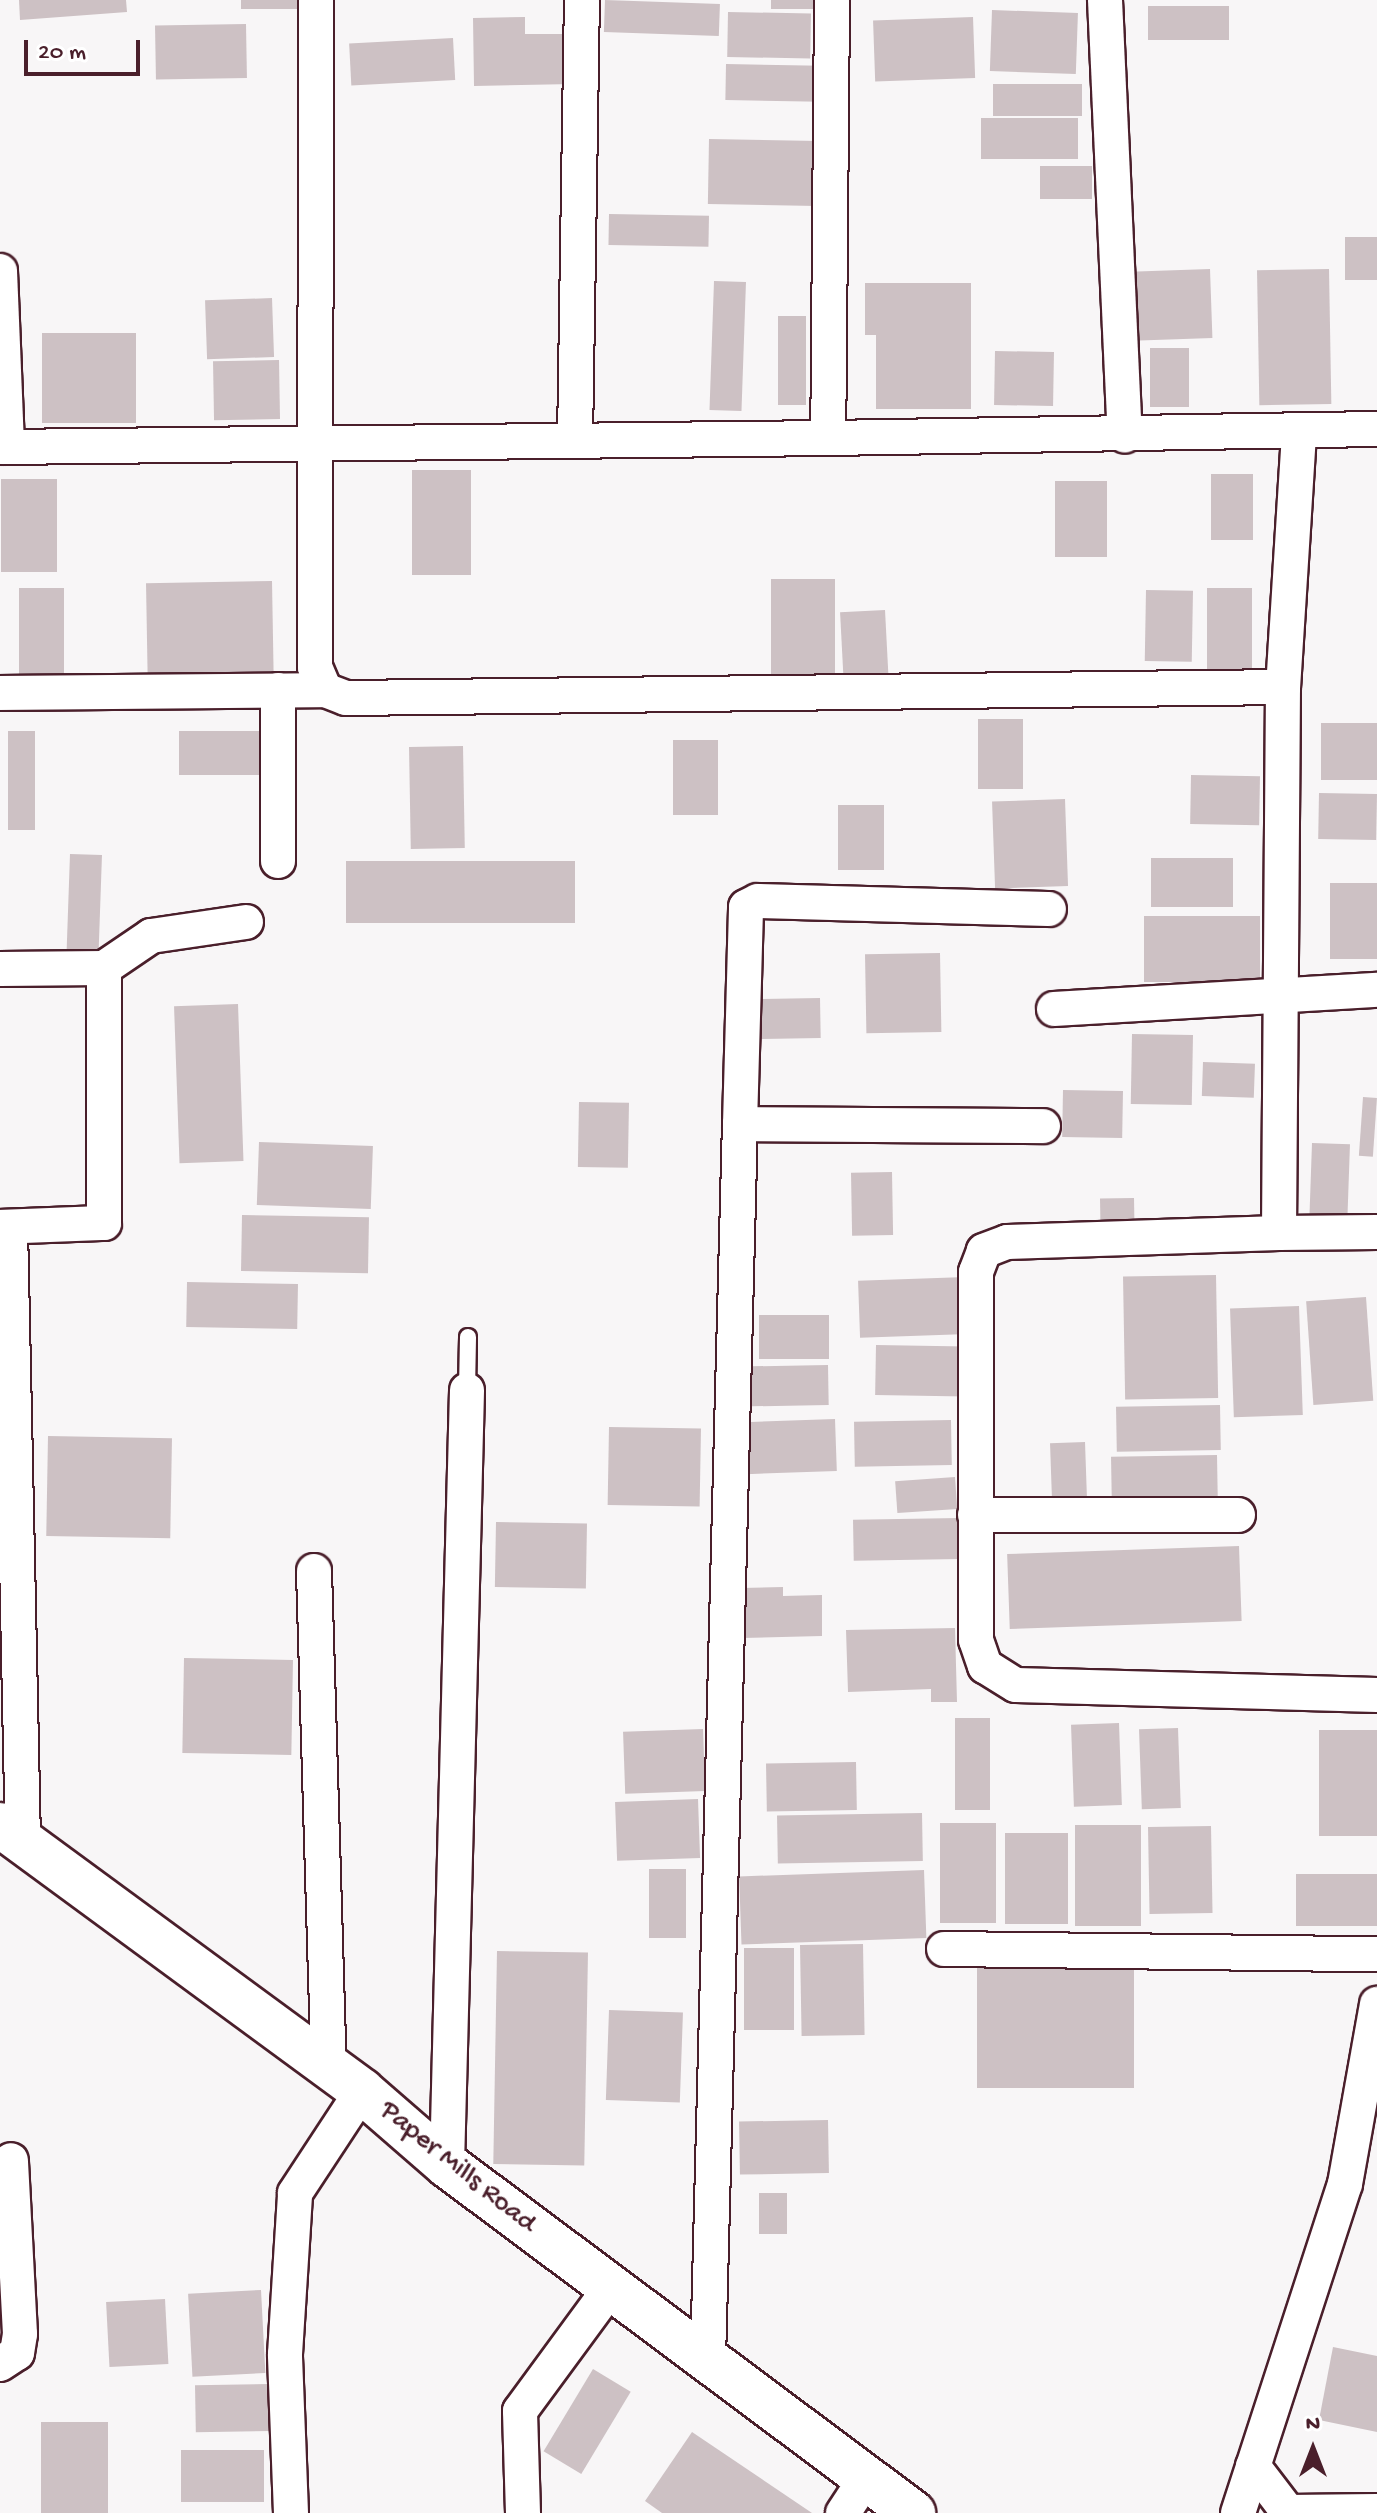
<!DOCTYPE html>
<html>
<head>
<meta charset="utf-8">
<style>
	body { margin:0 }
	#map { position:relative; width:1377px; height:2513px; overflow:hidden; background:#f8f6f7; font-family:"Gochi Hand",sans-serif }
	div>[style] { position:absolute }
	.building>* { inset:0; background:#cdc1c4; transform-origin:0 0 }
	.roads { filter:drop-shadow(2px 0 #4a1f2b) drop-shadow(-2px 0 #4a1f2b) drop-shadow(0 2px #4a1f2b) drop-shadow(0 -2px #4a1f2b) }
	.service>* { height:16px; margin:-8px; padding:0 8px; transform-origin:8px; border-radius:8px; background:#fff }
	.minor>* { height:34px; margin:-17px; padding:0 17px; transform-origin:17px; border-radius:17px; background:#fff }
	.secondary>* { height:44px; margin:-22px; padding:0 22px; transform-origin:22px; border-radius:22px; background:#fff }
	span { translate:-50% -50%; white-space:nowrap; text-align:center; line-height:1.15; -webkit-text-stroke:6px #fff; paint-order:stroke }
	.street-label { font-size:28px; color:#4a1f2b }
	.north { position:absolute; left:1273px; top:2409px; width:80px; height:80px; -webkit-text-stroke:6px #fff; paint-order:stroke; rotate:0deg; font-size:22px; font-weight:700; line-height:32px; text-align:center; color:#4a1f2b }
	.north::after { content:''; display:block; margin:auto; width:28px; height:36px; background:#4a1f2b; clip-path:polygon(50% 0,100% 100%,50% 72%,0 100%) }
	.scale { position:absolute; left:24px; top:40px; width:116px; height:36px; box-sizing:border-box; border:4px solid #4a1f2b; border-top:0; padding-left:10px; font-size:24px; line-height:28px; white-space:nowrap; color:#4a1f2b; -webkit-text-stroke:6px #fff; paint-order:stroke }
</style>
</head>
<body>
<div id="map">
	<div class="building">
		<i style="clip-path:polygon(19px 0,126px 0,127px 12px,20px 20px)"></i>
		<i style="left:241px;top:0;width:57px;height:9px"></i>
		<i style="left:605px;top:0;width:115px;height:32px;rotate:2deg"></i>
		<i style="left:771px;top:0;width:52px;height:9px"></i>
		<i style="left:1148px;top:6px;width:81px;height:34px"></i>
		<i style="left:992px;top:10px;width:86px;height:61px;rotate:2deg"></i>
		<i style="left:728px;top:12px;width:83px;height:45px;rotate:1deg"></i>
		<i style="clip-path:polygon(525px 17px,525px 34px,573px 34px,574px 84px,474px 86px,473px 18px)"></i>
		<i style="left:973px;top:17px;width:61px;height:100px;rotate:88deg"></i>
		<i style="left:246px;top:24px;width:54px;height:91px;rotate:89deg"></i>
		<i style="left:453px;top:38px;width:42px;height:104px;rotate:87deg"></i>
		<i style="left:726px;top:64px;width:95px;height:36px;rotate:1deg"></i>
		<i style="left:993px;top:84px;width:89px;height:32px"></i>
		<i style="left:981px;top:118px;width:97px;height:41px"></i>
		<i style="left:709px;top:139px;width:109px;height:65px;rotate:1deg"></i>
		<i style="left:1040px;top:166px;width:52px;height:33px"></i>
		<i style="left:609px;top:214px;width:100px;height:31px;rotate:1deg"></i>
		<i style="left:1345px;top:237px;width:32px;height:43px"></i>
		<i style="left:1210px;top:269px;width:69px;height:80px;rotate:88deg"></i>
		<i style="left:1329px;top:269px;width:135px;height:72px;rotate:89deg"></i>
		<i style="left:714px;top:281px;width:32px;height:129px;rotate:2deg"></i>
		<i style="clip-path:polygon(865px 283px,971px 283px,971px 409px,876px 409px,876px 335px,865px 335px)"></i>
		<i style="left:272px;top:298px;width:59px;height:67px;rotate:88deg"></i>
		<i style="left:778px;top:316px;width:28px;height:89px"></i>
		<i style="left:42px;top:333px;width:94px;height:90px"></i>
		<i style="left:1150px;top:348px;width:39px;height:59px"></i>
		<i style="left:995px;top:351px;width:59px;height:54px;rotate:1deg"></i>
		<i style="left:279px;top:360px;width:59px;height:66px;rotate:89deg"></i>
		<i style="left:412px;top:470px;width:59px;height:105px"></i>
		<i style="left:1211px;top:474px;width:42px;height:66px"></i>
		<i style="left:1px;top:479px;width:56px;height:93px"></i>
		<i style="left:1055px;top:481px;width:52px;height:76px"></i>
		<i style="left:771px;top:579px;width:64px;height:98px"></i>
		<i style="left:272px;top:581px;width:106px;height:126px;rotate:89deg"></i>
		<i style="left:19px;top:588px;width:45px;height:100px"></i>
		<i style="left:1207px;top:588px;width:45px;height:85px"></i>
		<i style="left:1146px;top:590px;width:47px;height:71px;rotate:1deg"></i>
		<i style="left:885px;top:610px;width:65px;height:45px;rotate:87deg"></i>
		<i style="left:978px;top:719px;width:45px;height:70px"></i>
		<i style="left:1321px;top:723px;width:56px;height:57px"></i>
		<i style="left:8px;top:731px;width:27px;height:99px"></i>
		<i style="left:179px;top:731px;width:92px;height:44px"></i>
		<i style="left:673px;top:740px;width:45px;height:75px"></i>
		<i style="left:463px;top:746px;width:102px;height:54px;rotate:89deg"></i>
		<i style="left:1191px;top:775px;width:69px;height:49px;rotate:1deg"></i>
		<i style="left:1319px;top:793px;width:58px;height:46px;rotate:1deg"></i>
		<i style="left:1065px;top:799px;width:87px;height:73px;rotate:88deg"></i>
		<i style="left:838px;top:805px;width:46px;height:65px"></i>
		<i style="left:70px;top:854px;width:32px;height:109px;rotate:2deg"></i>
		<i style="left:1151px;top:858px;width:82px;height:49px"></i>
		<i style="left:575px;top:861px;width:62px;height:229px;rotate:90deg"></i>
		<i style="left:1330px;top:883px;width:47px;height:76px"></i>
		<i style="left:1144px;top:916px;width:116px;height:66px"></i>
		<i style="left:940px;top:953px;width:79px;height:75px;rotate:89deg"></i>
		<i style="left:820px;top:998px;width:40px;height:65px;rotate:89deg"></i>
		<i style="left:238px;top:1004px;width:157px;height:64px;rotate:88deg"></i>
		<i style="left:1132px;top:1034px;width:61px;height:70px;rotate:1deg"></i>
		<i style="left:1203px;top:1062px;width:52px;height:34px;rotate:2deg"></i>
		<i style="left:1063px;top:1090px;width:60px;height:47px;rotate:1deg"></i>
		<i style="left:1363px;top:1097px;width:14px;height:59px;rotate:4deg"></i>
		<i style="left:579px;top:1102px;width:50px;height:65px;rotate:1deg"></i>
		<i style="left:259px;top:1142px;width:114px;height:63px;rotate:2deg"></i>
		<i style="left:1312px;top:1143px;width:38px;height:83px;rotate:2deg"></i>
		<i style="left:892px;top:1172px;width:63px;height:41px;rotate:89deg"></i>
		<i style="left:1134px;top:1198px;width:39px;height:34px;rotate:89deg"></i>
		<i style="left:242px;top:1215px;width:127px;height:56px;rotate:1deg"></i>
		<i style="left:1216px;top:1275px;width:123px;height:93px;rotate:89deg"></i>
		<i style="left:966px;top:1277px;width:57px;height:108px;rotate:88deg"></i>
		<i style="left:187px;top:1282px;width:111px;height:45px;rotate:1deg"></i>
		<i style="left:1366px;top:1297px;width:104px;height:60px;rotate:86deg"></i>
		<i style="left:1299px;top:1306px;width:109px;height:69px;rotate:88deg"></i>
		<i style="left:759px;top:1315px;width:70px;height:44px"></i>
		<i style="left:876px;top:1345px;width:90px;height:50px;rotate:1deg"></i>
		<i style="left:828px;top:1365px;width:40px;height:77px;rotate:89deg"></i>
		<i style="left:1220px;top:1405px;width:45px;height:104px;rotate:89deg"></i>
		<i style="left:835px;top:1419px;width:52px;height:91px;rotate:88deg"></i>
		<i style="left:951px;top:1420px;width:45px;height:97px;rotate:89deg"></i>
		<i style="left:609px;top:1427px;width:92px;height:78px;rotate:1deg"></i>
		<i style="left:48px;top:1436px;width:124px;height:100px;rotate:1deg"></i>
		<i style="left:1085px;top:1442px;width:56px;height:35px;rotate:88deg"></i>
		<i style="left:1217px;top:1455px;width:47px;height:106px;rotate:89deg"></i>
		<i style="left:955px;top:1477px;width:32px;height:60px;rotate:86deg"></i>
		<i style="left:959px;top:1518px;width:41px;height:106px;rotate:89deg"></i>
		<i style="left:496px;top:1522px;width:91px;height:65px;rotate:1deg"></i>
		<i style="left:1239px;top:1546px;width:75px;height:232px;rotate:88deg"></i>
		<i style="clip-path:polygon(783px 1587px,783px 1596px,822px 1595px,822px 1636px,742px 1638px,741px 1588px)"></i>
		<i style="clip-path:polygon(955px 1628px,957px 1702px,931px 1702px,931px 1689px,848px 1692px,846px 1630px)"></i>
		<i style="left:184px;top:1658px;width:109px;height:95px;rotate:1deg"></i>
		<i style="left:990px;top:1718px;width:92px;height:35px;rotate:90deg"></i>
		<i style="left:1119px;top:1723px;width:82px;height:48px;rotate:88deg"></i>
		<i style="left:1178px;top:1728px;width:80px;height:39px;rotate:88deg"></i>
		<i style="left:703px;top:1729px;width:62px;height:80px;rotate:88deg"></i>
		<i style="left:1319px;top:1730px;width:58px;height:106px"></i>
		<i style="left:856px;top:1762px;width:48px;height:90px;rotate:89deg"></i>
		<i style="left:698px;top:1799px;width:59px;height:83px;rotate:88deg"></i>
		<i style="left:922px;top:1813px;width:48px;height:145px;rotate:89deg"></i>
		<i style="left:940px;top:1823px;width:56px;height:100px"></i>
		<i style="left:1141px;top:1825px;width:101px;height:66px;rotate:90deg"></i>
		<i style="left:1211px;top:1826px;width:87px;height:63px;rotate:89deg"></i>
		<i style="left:1005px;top:1833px;width:63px;height:91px"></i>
		<i style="left:649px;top:1869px;width:37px;height:69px"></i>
		<i style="left:924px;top:1870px;width:68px;height:185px;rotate:88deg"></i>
		<i style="left:1296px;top:1874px;width:81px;height:52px"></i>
		<i style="left:863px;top:1944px;width:91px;height:63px;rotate:89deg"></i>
		<i style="left:794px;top:1948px;width:82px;height:50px;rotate:90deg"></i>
		<i style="left:497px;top:1951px;width:91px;height:213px;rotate:1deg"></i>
		<i style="left:1134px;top:1956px;width:132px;height:157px;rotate:90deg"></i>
		<i style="left:609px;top:2010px;width:74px;height:90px;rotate:2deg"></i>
		<i style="left:828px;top:2120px;width:53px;height:89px;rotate:89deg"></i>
		<i style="left:759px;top:2193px;width:28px;height:41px"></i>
		<i style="left:261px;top:2290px;width:83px;height:73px;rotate:87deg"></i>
		<i style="left:165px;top:2299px;width:65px;height:59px;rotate:87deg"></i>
		<i style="clip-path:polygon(1333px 2347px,1377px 2356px,1377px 2432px,1319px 2420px)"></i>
		<i style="left:593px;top:2369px;width:44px;height:96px;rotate:31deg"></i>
		<i style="left:269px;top:2384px;width:47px;height:74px;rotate:89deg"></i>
		<i style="left:108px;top:2422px;width:91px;height:67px;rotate:90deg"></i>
		<i style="clip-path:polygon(692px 2432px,812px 2513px,662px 2513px,645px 2501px)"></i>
		<i style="left:264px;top:2450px;width:52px;height:83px;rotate:90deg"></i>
	</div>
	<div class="roads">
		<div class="service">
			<i style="left:467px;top:1390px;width:53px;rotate:-88.9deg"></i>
		</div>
		<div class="minor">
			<i style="left:316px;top:0;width:667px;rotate:90.09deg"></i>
			<i style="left:315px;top:667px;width:25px;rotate:67deg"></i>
			<i style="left:325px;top:690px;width:22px;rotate:21deg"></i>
			<i style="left:346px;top:698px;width:937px;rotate:-0.67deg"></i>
			<i style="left:832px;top:0;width:438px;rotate:90.5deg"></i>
			<i style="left:828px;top:438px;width:549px;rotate:-0.94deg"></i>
			<i style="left:1105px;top:0;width:436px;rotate:87.4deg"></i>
			<i style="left:0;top:271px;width:176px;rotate:87.7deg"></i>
			<i style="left:1299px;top:434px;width:254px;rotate:93.6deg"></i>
			<i style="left:1283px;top:687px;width:546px;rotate:90.42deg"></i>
			<i style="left:1279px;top:1233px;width:98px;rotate:-0.6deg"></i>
			<i style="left:575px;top:441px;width:441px;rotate:-89.1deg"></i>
			<i style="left:0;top:447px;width:828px;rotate:-0.62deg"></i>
			<i style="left:278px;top:690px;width:171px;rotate:90deg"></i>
			<i style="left:0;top:693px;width:325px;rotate:-0.5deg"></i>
			<i style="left:104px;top:968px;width:57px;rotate:-34.2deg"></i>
			<i style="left:151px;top:936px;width:96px;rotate:-8.4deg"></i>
			<i style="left:0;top:969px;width:104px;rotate:-0.6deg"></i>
			<i style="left:104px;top:968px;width:255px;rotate:90deg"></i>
			<i style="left:104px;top:1223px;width:104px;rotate:177.8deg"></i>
			<i style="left:1054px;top:1009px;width:324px;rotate:-3.4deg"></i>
			<i style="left:740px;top:1124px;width:217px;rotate:-88.4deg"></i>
			<i style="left:746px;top:907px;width:13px;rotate:-27deg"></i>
			<i style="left:758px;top:901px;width:291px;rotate:1.6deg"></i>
			<i style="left:10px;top:1227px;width:615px;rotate:88.79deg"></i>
			<i style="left:1279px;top:1233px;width:272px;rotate:178.1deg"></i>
			<i style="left:1007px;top:1242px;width:25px;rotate:159deg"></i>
			<i style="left:984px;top:1251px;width:22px;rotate:111deg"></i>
			<i style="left:976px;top:1272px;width:368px;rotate:90deg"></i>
			<i style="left:976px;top:1640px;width:28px;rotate:71deg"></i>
			<i style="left:985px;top:1666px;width:36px;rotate:32deg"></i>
			<i style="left:1016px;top:1685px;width:361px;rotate:1.6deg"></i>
			<i style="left:975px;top:1515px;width:263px"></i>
			<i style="left:314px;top:1571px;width:496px;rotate:88.3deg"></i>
			<i style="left:944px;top:1949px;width:433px;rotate:0.7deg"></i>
			<i style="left:447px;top:2165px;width:775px;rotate:-88.52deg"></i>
			<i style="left:708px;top:2360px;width:1236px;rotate:-88.52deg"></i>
			<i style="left:740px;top:1124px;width:303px;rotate:0.4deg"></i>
			<i style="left:0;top:2364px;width:20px;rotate:-33deg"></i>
			<i style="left:17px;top:2353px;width:19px;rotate:-81deg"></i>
			<i style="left:20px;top:2334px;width:174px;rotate:-93deg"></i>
			<i style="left:1253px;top:2466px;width:58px;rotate:52.7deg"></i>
			<i style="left:1288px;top:2512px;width:89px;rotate:-0.6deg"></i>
			<i style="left:291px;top:2513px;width:159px;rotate:-92.2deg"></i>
			<i style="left:285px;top:2354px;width:161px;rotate:-86.4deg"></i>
			<i style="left:295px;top:2193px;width:122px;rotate:-56.7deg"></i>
			<i style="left:523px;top:2513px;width:102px;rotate:-91.7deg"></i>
			<i style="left:520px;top:2411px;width:154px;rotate:-53.7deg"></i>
			<i style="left:843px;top:2513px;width:42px;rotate:-56.7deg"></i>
			<i style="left:1238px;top:2513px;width:346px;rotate:-72deg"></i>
			<i style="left:1345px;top:2184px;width:183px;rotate:-79.9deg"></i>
		</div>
		<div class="secondary">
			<i style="left:0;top:1825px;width:449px;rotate:36.3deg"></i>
			<i style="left:362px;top:2091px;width:113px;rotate:41deg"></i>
			<i style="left:447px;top:2165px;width:582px;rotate:36.75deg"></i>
		</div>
	</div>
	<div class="street-label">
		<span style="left:457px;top:2168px;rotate:39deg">Paper Mills Road</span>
	</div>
	<div class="north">N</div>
	<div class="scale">20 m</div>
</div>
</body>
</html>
